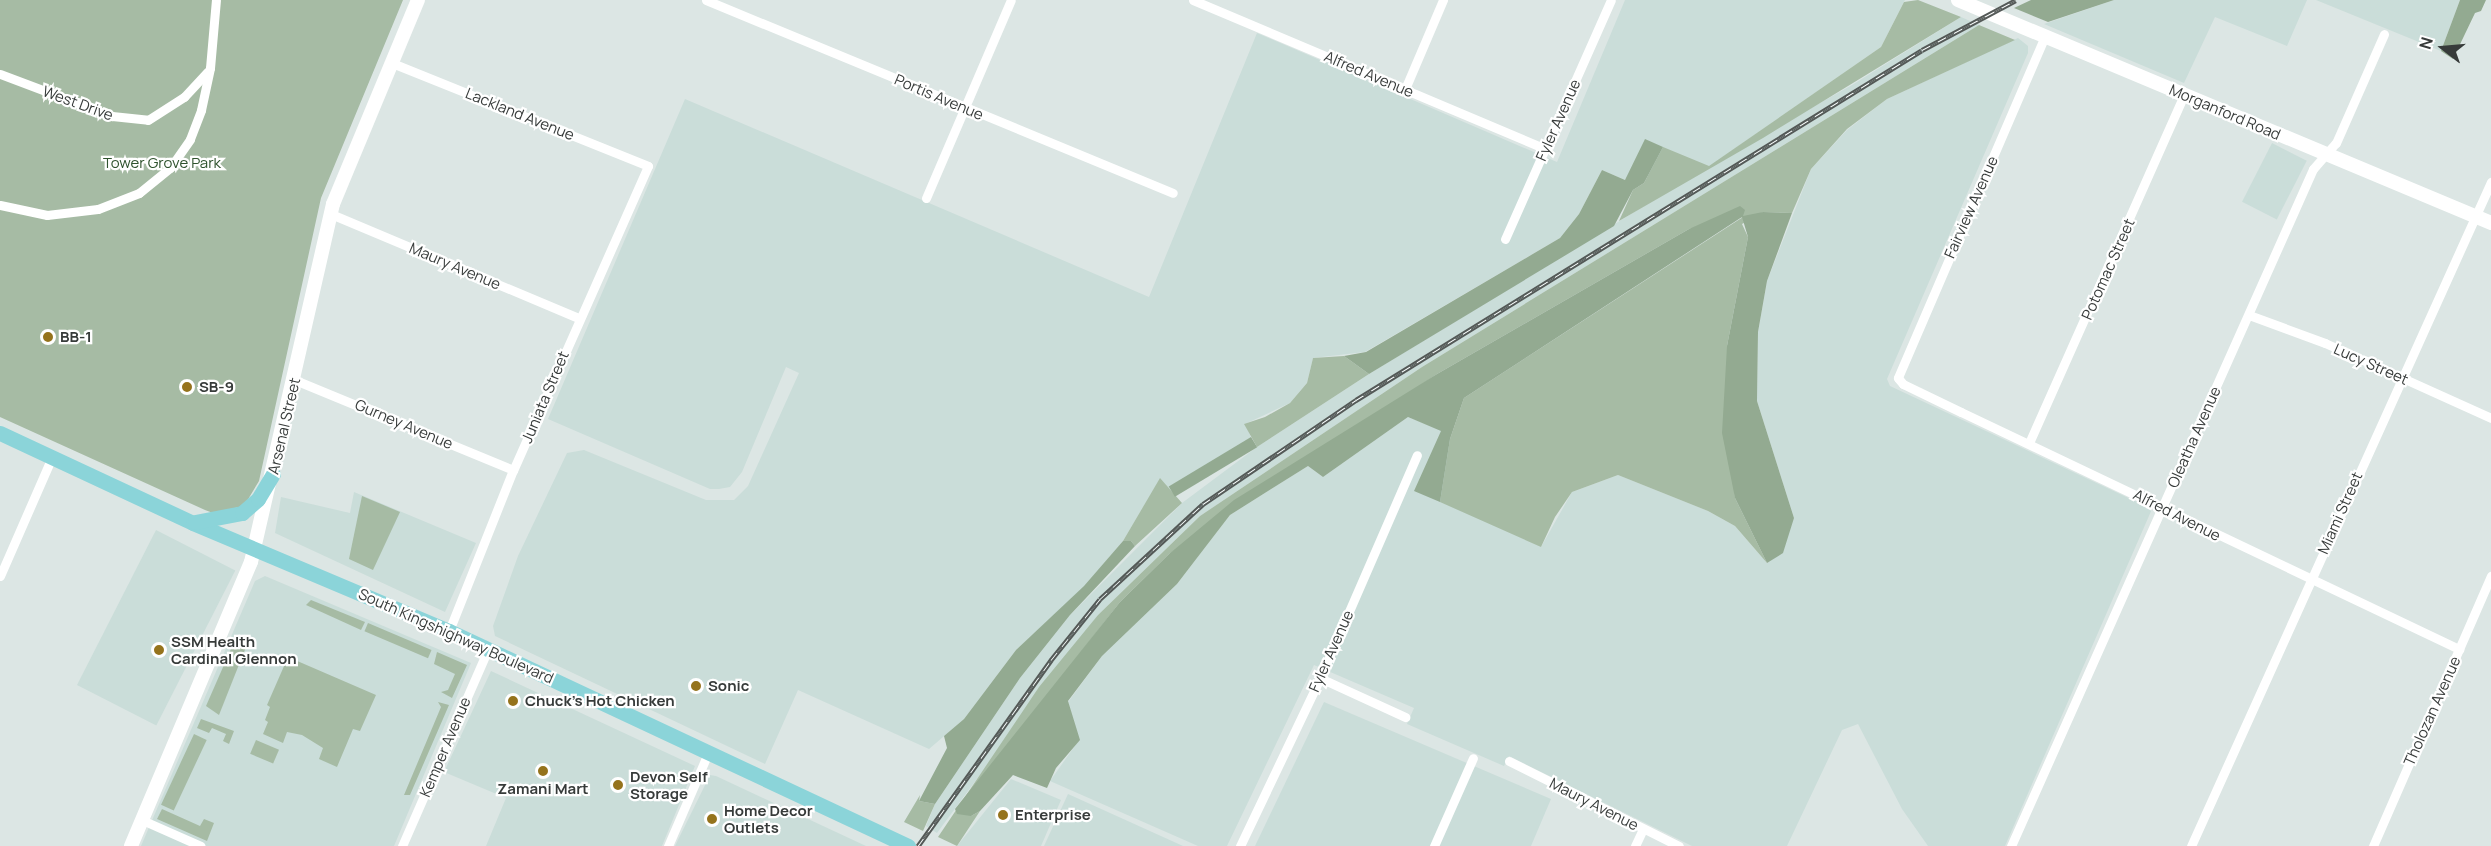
<!DOCTYPE html>
<html>
<head>
<meta charset="utf-8">
<style>
	body { margin:0 }
	#map { position:relative; width:2491px; height:846px; overflow:hidden; background:#dce6e4; font-family:Manrope,sans-serif }
	div>[style] { position:absolute }
	.built>* { inset:0; background:#caddd9; transform-origin:0 0 }
	.green>* { inset:0; background:#a6bba4; transform-origin:0 0 }
	.forest>* { inset:0; background:#93aa91; transform-origin:0 0 }
	.street>* { height:9px; margin:-4.5px; padding:0 4.5px; transform-origin:4.5px; border-radius:4.5px; background:#fff }
	.secondary>* { height:14px; margin:-7px; padding:0 7px; transform-origin:7px; border-radius:7px; background:#fff }
	.primary>* { height:15px; margin:-7.5px; padding:0 7.5px; transform-origin:7.5px; border-radius:7.5px; background:#8bd4d9 }
	.rail>* { height:5px; margin-top:-2.5px; transform-origin:0; background:repeating-linear-gradient(90deg,#fff 0 9px,#545957 0 18px); box-sizing:border-box; border-block:2px solid #545957 }
	.dots>* { width:16px; height:16px; translate:-50% -50%; box-sizing:border-box; border:3px solid #fff; border-radius:50% }
	span { translate:-50% -50%; white-space:nowrap; text-align:center; line-height:1.15; -webkit-text-stroke:4.5px #fff; paint-order:stroke }
	.street-label { font-size:15px; color:#373b3a }
	.park-label { font-size:15px; color:#2e522d }
	.poi-label { font-size:15px; color:#373b3a; font-weight:700 }
	.left { translate:0 -50%; text-align:left }
	.north { position:absolute; left:2413px; top:18px; width:60px; height:60px; -webkit-text-stroke:4px #fff; paint-order:stroke; rotate:286deg; font-size:16px; font-weight:700; line-height:24px; text-align:center; color:#373b3a }
	.north::after { content:''; display:block; margin:auto; width:21px; height:27px; background:#373b3a; clip-path:polygon(50% 0,100% 100%,50% 72%,0 100%) }
</style>
</head>
<body>
<div id="map">
	<div class="built">
		<i style="clip-path:polygon(1625px 0,1905px 0,1881px 47px,1714px 163px,1852px 85px,1961px 17px,1979px 25px,1422px 367px,1200px 516px,1098px 615px,937px 833px,926px 826px,935px 804px,1020px 678px,1070px 615px,1182px 503px,1257px 447px,1369px 374px,1708px 167px,1625px 180px,1602px 170px,1579px 214px,1560px 238px,1365px 352px,1313px 358px,1307px 383px,1290px 403px,1245px 424px,1251px 437px,1174px 494px,1160px 479px,1123px 541px,1085px 586px,1016px 650px,964px 719px,929px 749px,798px 690px,765px 764px,495px 636px,493px 626px,518px 556px,567px 453px,584px 450px,706px 500px,734px 500px,748px 486px,799px 373px,786px 367px,742px 472px,730px 487px,719px 489px,710px 489px,548px 419px,685px 99px,1149px 297px,1257px 33px,1557px 162px)"></i>
		<i style="clip-path:polygon(2114px 0,2307px 0,2287px 46px,2215px 17px,2184px 83px,2044px 24px)"></i>
		<i style="clip-path:polygon(2316px 0,2460px 0,2441px 51px)"></i>
		<i style="clip-path:polygon(2018px 38px,2028px 46px,2028px 53px,1887px 379px,1890px 386px,2152px 509px,2005px 846px,1928px 846px,1902px 809px,1858px 724px,1842px 730px,1787px 846px,1692px 846px,1509px 756px,1504px 766px,1407px 724px,1414px 708px,1314px 665px,1227px 846px,1198px 846px,1050px 781px,1079px 740px,1068px 702px,1102px 656px,1177px 584px,1230px 515px,1308px 466px,1323px 477px,1408px 417px,1441px 430px,1541px 547px,1572px 492px,1618px 475px,1708px 511px,1735px 526px,1767px 563px,1794px 518px,1757px 401px,1758px 332px,1767px 281px,1811px 169px,1847px 130px,1887px 99px)"></i>
		<i style="left:2272px;top:143px;width:39px;height:66px;rotate:27deg"></i>
		<i style="clip-path:polygon(354px 492px,476px 543px,445px 612px,275px 533px,281px 497px,350px 513px)"></i>
		<i style="left:156px;top:530px;width:89px;height:174px;rotate:27deg"></i>
		<i style="clip-path:polygon(265px 576px,471px 663px,394px 846px,141px 846px,255px 581px)"></i>
		<i style="clip-path:polygon(491px 671px,695px 766px,662px 846px,486px 846px,506px 798px,444px 772px)"></i>
		<i style="clip-path:polygon(1324px 702px,1551px 799px,1531px 846px,1255px 846px)"></i>
		<i style="clip-path:polygon(710px 775px,716px 776px,866px 846px,675px 846px)"></i>
		<i style="clip-path:polygon(1011px 779px,1061px 800px,1041px 846px,957px 846px)"></i>
		<i style="clip-path:polygon(1068px 794px,1183px 846px,1044px 846px)"></i>
	</div>
	<div class="green">
		<i style="clip-path:polygon(0 0,403px 0,321px 198px,259px 481px,244px 506px,213px 513px,205px 510px,0 417px)"></i>
		<i style="clip-path:polygon(1918px 0,1961px 17px,1763px 138px,1619px 221px,1633px 190px,1644px 183px,1663px 147px,1709px 166px,1881px 47px,1904px 2px)"></i>
		<i style="clip-path:polygon(1979px 25px,2015px 40px,1887px 99px,1847px 129px,1811px 169px,1792px 213px,1763px 212px,1742px 224px,1748px 237px,1727px 346px,1735px 498px,1767px 563px,1735px 526px,1708px 511px,1618px 475px,1572px 492px,1555px 517px,1541px 547px,1440px 502px,1450px 439px,1464px 398px,1743px 217px,1689px 229px,1437px 374px,1169px 554px,1120px 602px,1056px 684px,971px 816px,980px 811px,957px 846px,938px 837px,1039px 687px,1098px 615px,1200px 516px,1422px 367px)"></i>
		<i style="clip-path:polygon(1344px 356px,1369px 374px,1257px 447px,1244px 424px,1265px 417px,1290px 403px,1307px 383px,1313px 358px)"></i>
		<i style="clip-path:polygon(1160px 478px,1182px 503px,1135px 546px,1131px 541px,1123px 541px)"></i>
		<i style="clip-path:polygon(362px 496px,400px 512px,373px 570px,349px 559px)"></i>
		<i style="clip-path:polygon(311px 600px,365px 622px,361px 630px,306px 605px)"></i>
		<i style="left:368px;top:623px;width:69px;height:9px;rotate:23deg"></i>
		<i style="clip-path:polygon(234px 642px,246px 647px,219px 715px,206px 706px)"></i>
		<i style="clip-path:polygon(437px 652px,467px 665px,452px 698px,441px 692px,448px 690px,455px 674px,434px 664px)"></i>
		<i style="clip-path:polygon(288px 657px,376px 695px,360px 731px,353px 729px,337px 767px,319px 759px,323px 748px,302px 735px,287px 732px,283px 743px,263px 734px,268px 722px,265px 720px,270px 707px,267px 705px)"></i>
		<i style="clip-path:polygon(438px 702px,449px 705px,410px 795px,404px 795px,441px 707px)"></i>
		<i style="clip-path:polygon(201px 719px,234px 731px,229px 744px,223px 741px,226px 734px,212px 728px,209px 733px,197px 728px)"></i>
		<i style="left:194px;top:734px;width:14px;height:78px;rotate:25deg"></i>
		<i style="left:256px;top:740px;width:25px;height:15px;rotate:23deg"></i>
		<i style="clip-path:polygon(920px 795px,919px 801px,935px 804px,923px 831px,904px 822px)"></i>
		<i style="clip-path:polygon(162px 809px,200px 826px,204px 819px,214px 823px,207px 841px,157px 819px)"></i>
	</div>
	<div class="forest">
		<i style="clip-path:polygon(2031px 0,2114px 0,2048px 22px,2014px 8px)"></i>
		<i style="clip-path:polygon(2460px 0,2486px 0,2481px 11px,2475px 13px,2453px 59px,2441px 51px)"></i>
		<i style="clip-path:polygon(1645px 139px,1663px 147px,1644px 183px,1633px 190px,1614px 226px,1369px 374px,1344px 356px,1366px 352px,1560px 238px,1579px 214px,1602px 170px,1625px 180px)"></i>
		<i style="clip-path:polygon(1740px 206px,1745px 210px,1743px 216px,1763px 212px,1792px 213px,1767px 281px,1758px 332px,1757px 401px,1794px 518px,1783px 553px,1767px 563px,1735px 498px,1722px 433px,1727px 346px,1748px 237px,1742px 217px,1464px 398px,1450px 439px,1440px 502px,1414px 491px,1441px 431px,1408px 417px,1323px 477px,1308px 466px,1230px 515px,1177px 584px,1102px 656px,1068px 701px,1080px 740px,1056px 768px,1047px 788px,1013px 775px,980px 811px,971px 816px,957px 814px,955px 809px,1120px 602px,1169px 554px,1234px 500px,1437px 374px,1689px 229px)"></i>
		<i style="left:1251px;top:437px;width:12px;height:96px;rotate:59deg"></i>
		<i style="clip-path:polygon(1123px 541px,1131px 541px,1135px 546px,1070px 615px,1020px 678px,935px 804px,919px 801px,947px 748px,944px 736px,964px 719px,1016px 650px,1084px 586px)"></i>
	</div>
	<div class="street">
		<i style="left:706px;top:0;width:505px;rotate:22.45deg"></i>
		<i style="left:1193px;top:0;width:382px;rotate:22.9deg"></i>
		<i style="left:2045px;top:36px;width:372px;rotate:113.3deg"></i>
		<i style="left:1898px;top:378px;width:8px;rotate:50deg"></i>
		<i style="left:1903px;top:384px;width:64px;rotate:25.8deg"></i>
		<i style="left:1961px;top:412px;width:552px;rotate:25.45deg"></i>
		<i style="left:392px;top:63px;width:276px;rotate:21.9deg"></i>
		<i style="left:648px;top:166px;width:333px;rotate:113.9deg"></i>
		<i style="left:513px;top:470px;width:173px;rotate:111.7deg"></i>
		<i style="left:0;top:74px;width:120px;rotate:20.6deg"></i>
		<i style="left:112px;top:116px;width:36px;rotate:6deg"></i>
		<i style="left:148px;top:120px;width:43px;rotate:-32.6deg"></i>
		<i style="left:184px;top:97px;width:35px;rotate:-47deg"></i>
		<i style="left:1405px;top:89px;width:97px;rotate:-66.9deg"></i>
		<i style="left:926px;top:198px;width:215px;rotate:-66.8deg"></i>
		<i style="left:0;top:205px;width:48px;rotate:12deg"></i>
		<i style="left:47px;top:215px;width:51px;rotate:-6.7deg"></i>
		<i style="left:98px;top:209px;width:44px;rotate:-21.3deg"></i>
		<i style="left:139px;top:193px;width:40px;rotate:-39deg"></i>
		<i style="left:170px;top:168px;width:35px;rotate:-55deg"></i>
		<i style="left:190px;top:139px;width:31px;rotate:-69deg"></i>
		<i style="left:201px;top:110px;width:43px;rotate:-77.9deg"></i>
		<i style="left:210px;top:68px;width:68px;rotate:-85deg"></i>
		<i style="left:331px;top:214px;width:269px;rotate:22.8deg"></i>
		<i style="left:1505px;top:239px;width:261px;rotate:-66.1deg"></i>
		<i style="left:2249px;top:315px;width:81px;rotate:20.2deg"></i>
		<i style="left:2325px;top:343px;width:182px;rotate:24.3deg"></i>
		<i style="left:295px;top:380px;width:236px;rotate:22.4deg"></i>
		<i style="left:2029px;top:443px;width:381px;rotate:-66deg"></i>
		<i style="left:0;top:576px;width:130px;rotate:-66.4deg"></i>
		<i style="left:1320px;top:678px;width:94px;rotate:24.6deg"></i>
		<i style="left:1509px;top:761px;width:190px;rotate:26.6deg"></i>
		<i style="left:142px;top:820px;width:64px;rotate:23.8deg"></i>
		<i style="left:402px;top:846px;width:215px;rotate:-66.4deg"></i>
		<i style="left:668px;top:846px;width:103px;rotate:-66.7deg"></i>
		<i style="left:1240px;top:846px;width:186px;rotate:-64.5deg"></i>
		<i style="left:1320px;top:678px;width:243px;rotate:-66.5deg"></i>
		<i style="left:1434px;top:846px;width:96px;rotate:-66.1deg"></i>
		<i style="left:1635px;top:846px;width:19px;rotate:-65deg"></i>
		<i style="left:2011px;top:846px;width:741px;rotate:-65.96deg"></i>
		<i style="left:2313px;top:169px;width:35px;rotate:-49deg"></i>
		<i style="left:2336px;top:143px;width:119px;rotate:-66.2deg"></i>
		<i style="left:2191px;top:846px;width:729px;rotate:-65.69deg"></i>
		<i style="left:2373px;top:846px;width:295px;rotate:-66.4deg"></i>
	</div>
	<div class="secondary">
		<i style="left:1958px;top:0;width:578px;rotate:22.7deg"></i>
		<i style="left:131px;top:846px;width:308px;rotate:-67.1deg"></i>
		<i style="left:251px;top:562px;width:367px;rotate:-77.1deg"></i>
		<i style="left:333px;top:204px;width:221px;rotate:-67.4deg"></i>
	</div>
	<div class="primary">
		<i style="left:0;top:433px;width:213px;rotate:25deg"></i>
		<i style="left:193px;top:523px;width:278px;rotate:22.9deg"></i>
		<i style="left:449px;top:631px;width:507px;rotate:25.1deg"></i>
		<i style="left:195px;top:522px;width:48px;rotate:-10.8deg"></i>
		<i style="left:242px;top:513px;width:21px;rotate:-41deg"></i>
		<i style="left:258px;top:499px;width:29px;rotate:-59deg"></i>
	</div>
	<div class="rail">
		<i style="left:918px;top:846px;width:229px;rotate:-54.4deg"></i>
		<i style="left:1051px;top:660px;width:78px;rotate:-51.2deg"></i>
		<i style="left:1100px;top:599px;width:140px;rotate:-42.7deg"></i>
		<i style="left:1203px;top:504px;width:185px;rotate:-34.2deg"></i>
		<i style="left:1356px;top:400px;width:665px;rotate:-31.73deg"></i>
		<i style="left:1922px;top:50px;width:106px;rotate:-28deg"></i>
	</div>
	<div class="dots">
		<i style="left:48px;top:337px;background:#95731c"></i>
		<i style="left:187px;top:387px;background:#95731c"></i>
		<i style="left:159px;top:650px;background:#95731c"></i>
		<i style="left:696px;top:686px;background:#95731c"></i>
		<i style="left:513px;top:701px;background:#95731c"></i>
		<i style="left:543px;top:771px;background:#95731c"></i>
		<i style="left:618px;top:785px;background:#95731c"></i>
		<i style="left:1003px;top:815px;background:#95731c"></i>
		<i style="left:712px;top:819px;background:#95731c"></i>
	</div>
	<div class="street-label">
		<span style="left:1369px;top:74px;rotate:23deg">Alfred Avenue</span>
		<span style="left:939px;top:97px;rotate:23deg">Portis Avenue</span>
		<span style="left:78px;top:103px;rotate:20deg">West Drive</span>
		<span style="left:2225px;top:112px;rotate:23deg">Morganford Road</span>
		<span style="left:520px;top:114px;rotate:22deg">Lackland Avenue</span>
		<span style="left:1558px;top:120px;rotate:-66deg">Fyler Avenue</span>
		<span style="left:1971px;top:207px;rotate:-66deg">Fairview Avenue</span>
		<span style="left:455px;top:266px;rotate:23deg">Maury Avenue</span>
		<span style="left:2108px;top:269px;rotate:-66deg">Potomac Street</span>
		<span style="left:2371px;top:364px;rotate:24deg">Lucy Street</span>
		<span style="left:545px;top:397px;rotate:-67deg">Juniata Street</span>
		<span style="left:404px;top:424px;rotate:23deg">Gurney Avenue</span>
		<span style="left:284px;top:426px;rotate:-77deg">Arsenal Street</span>
		<span style="left:2194px;top:437px;rotate:-66deg">Oleatha Avenue</span>
		<span style="left:2340px;top:513px;rotate:-66deg">Miami Street</span>
		<span style="left:2177px;top:515px;rotate:27deg">Alfred Avenue</span>
		<span style="left:456px;top:636px;rotate:24deg">South Kingshighway Boulevard</span>
		<span style="left:1331px;top:651px;rotate:-66deg">Fyler Avenue</span>
		<span style="left:2432px;top:711px;rotate:-66deg">Tholozan Avenue</span>
		<span style="left:445px;top:747px;rotate:-67deg">Kemper Avenue</span>
		<span style="left:1594px;top:804px;rotate:27deg">Maury Avenue</span>
	</div>
	<div class="park-label">
		<span style="left:162px;top:163px">Tower Grove Park</span>
	</div>
	<div class="poi-label">
		<span class="left" style="left:60px;top:337px">BB-1</span>
		<span class="left" style="left:199px;top:387px">SB-9</span>
		<span class="left" style="left:171px;top:650px">SSM Health<br>Cardinal Glennon</span>
		<span class="left" style="left:708px;top:686px">Sonic</span>
		<span class="left" style="left:525px;top:701px">Chuck's Hot Chicken</span>
		<span class="left" style="left:630px;top:785px">Devon Self<br>Storage</span>
		<span style="left:543px;top:789px">Zamani Mart</span>
		<span class="left" style="left:724px;top:819px">Home Decor<br>Outlets</span>
		<span class="left" style="left:1015px;top:815px">Enterprise</span>
	</div>
	<div class="north">N</div>
</div>
</body>
</html>
